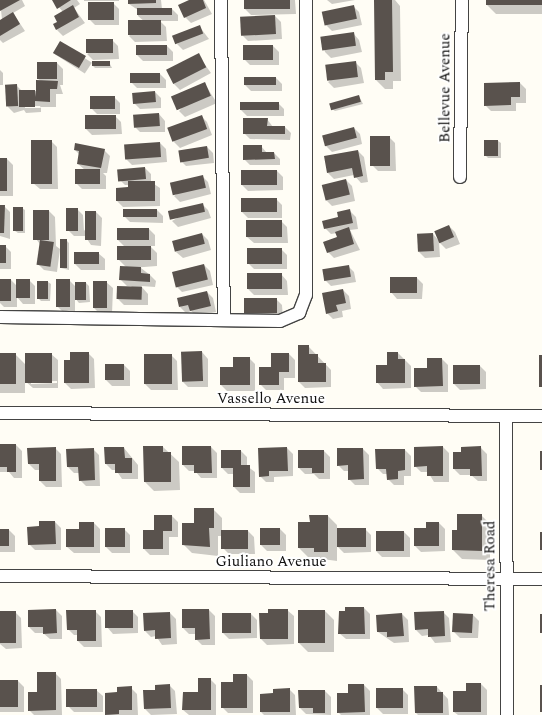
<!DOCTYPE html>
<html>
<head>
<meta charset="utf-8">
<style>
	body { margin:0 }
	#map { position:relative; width:542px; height:715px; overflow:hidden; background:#fffdf5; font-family:Spectral,serif }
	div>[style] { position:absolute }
	.shadow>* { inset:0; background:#0003; transform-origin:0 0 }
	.building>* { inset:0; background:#59524d; transform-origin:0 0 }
	.roads { filter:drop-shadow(1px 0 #444) drop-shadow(-1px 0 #444) drop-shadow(0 1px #444) drop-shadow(0 -1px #444) }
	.minor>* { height:12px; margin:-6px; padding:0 6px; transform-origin:6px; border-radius:6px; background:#fff }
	span { translate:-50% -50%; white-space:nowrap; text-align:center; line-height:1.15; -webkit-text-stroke:4px #fff; paint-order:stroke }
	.street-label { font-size:15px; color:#111 }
</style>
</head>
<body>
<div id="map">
	<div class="shadow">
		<i style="clip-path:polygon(0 0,22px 0,25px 6px,13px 13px,25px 31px,3px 43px,0 40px,0 21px,2px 20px)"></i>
		<i style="clip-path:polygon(53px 0,77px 0,80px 4px,74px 8px,85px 23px,63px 36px,57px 30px,63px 12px)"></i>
		<i style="left:84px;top:0;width:35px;height:1px"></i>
		<i style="clip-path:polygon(129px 0,161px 0,162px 9px,172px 9px,178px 15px,178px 21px,160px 21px,166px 27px,167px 41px,135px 42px,129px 36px,145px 22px,138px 16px,138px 10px,129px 4px)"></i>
		<i style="clip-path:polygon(191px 0,204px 0,212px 14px,191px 23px,185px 17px)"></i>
		<i style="clip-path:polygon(245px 0,295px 0,296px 14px,251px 15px,245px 9px)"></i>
		<i style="clip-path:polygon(327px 0,355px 0,332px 4px)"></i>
		<i style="clip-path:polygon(375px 0,395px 0,400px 6px,401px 81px,393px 81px,393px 89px,385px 89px,376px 80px)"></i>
		<i style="clip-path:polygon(487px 0,542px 0,542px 14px,496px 14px,487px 5px)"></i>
		<i style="clip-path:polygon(113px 3px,119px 9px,119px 25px,95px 25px,89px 19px)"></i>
		<i style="clip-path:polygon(353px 6px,359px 12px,362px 25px,332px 31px,326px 25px)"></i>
		<i style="clip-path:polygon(275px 16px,281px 22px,282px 39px,248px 41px,242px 35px)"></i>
		<i style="clip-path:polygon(199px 26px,209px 39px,183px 50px,177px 44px)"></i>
		<i style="clip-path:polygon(353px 33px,359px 40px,362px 52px,331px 58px,325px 52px,322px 40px)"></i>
		<i style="clip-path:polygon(112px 40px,118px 46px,119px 59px,93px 60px,87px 54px)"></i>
		<i style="left:60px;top:42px;width:38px;height:13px;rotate:33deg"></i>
		<i style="clip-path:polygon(167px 46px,173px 52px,173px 61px,143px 61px,137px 55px)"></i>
		<i style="clip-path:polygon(273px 46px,279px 52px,279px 65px,250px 65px,244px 59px)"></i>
		<i style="clip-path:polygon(198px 55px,211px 73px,180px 90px,174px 84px)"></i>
		<i style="clip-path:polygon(109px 62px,112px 68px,95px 68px,93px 66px)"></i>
		<i style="clip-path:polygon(355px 62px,361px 68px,364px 83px,334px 88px,328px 82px)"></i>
		<i style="clip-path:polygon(evenodd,57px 63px,63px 69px,63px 85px,60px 85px,63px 94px,56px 94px,56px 107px,41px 107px,41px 112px,26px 113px,24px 110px,14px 113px,8px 107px,16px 85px,22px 91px,37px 91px,41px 81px,38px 79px,57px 63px,25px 106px,40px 106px,41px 108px,25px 108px,25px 106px)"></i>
		<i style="clip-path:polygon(0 70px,3px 73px,3px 85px,0 85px)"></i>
		<i style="clip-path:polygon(160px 74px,166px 80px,166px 88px,137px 88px,131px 82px)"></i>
		<i style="clip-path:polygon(276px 78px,282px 84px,282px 91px,251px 91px,245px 85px)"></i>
		<i style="clip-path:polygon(204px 83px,217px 103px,185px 117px,179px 111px)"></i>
		<i style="clip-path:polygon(520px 83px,526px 89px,526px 103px,516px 103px,516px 111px,491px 111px,485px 105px)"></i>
		<i style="clip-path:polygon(155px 92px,161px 98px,161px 108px,140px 109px,134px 103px)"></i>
		<i style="clip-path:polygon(359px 96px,363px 104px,335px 111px,332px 109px)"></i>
		<i style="clip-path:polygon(114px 97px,120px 103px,120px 114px,97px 114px,91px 108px)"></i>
		<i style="clip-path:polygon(278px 103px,284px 109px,284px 116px,247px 116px,241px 110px)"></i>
		<i style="clip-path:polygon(159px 114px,165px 121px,165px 132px,140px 132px,134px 126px)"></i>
		<i style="clip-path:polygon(115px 116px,121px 122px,122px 134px,92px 135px,86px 129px)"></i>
		<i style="clip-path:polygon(201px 116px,207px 122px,212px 135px,180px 148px,174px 142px,169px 129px)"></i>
		<i style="clip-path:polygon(267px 119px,273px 127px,285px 127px,291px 133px,290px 140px,250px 139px,244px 133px)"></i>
		<i style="clip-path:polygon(354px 128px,360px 134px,362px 144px,332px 152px,326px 146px,323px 137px)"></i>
		<i style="clip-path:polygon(389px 137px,395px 143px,396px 171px,378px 171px,372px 165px)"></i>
		<i style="clip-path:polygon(51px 141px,57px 147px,58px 189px,40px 189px,33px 183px)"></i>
		<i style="clip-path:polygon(498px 141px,501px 143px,501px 158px,488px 158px,485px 155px)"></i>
		<i style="clip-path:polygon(160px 143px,166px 149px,167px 162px,132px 165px,126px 159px)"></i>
		<i style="clip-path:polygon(261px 146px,267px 153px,274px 153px,280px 159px,280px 165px,250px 165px,244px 159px)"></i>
		<i style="clip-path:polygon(207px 147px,213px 153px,214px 163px,186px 166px,180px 160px)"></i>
		<i style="clip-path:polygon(75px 150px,104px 150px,110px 156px,107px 173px,103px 173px,106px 176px,106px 189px,82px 189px,76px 183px,85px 170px,78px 164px,80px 155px)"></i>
		<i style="clip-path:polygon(358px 151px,364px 157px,368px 182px,361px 183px,354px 175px,334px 179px,328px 173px)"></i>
		<i style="clip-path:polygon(0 159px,7px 159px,13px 165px,13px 196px,0 196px)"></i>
		<i style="clip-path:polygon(145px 168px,151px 174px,151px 182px,160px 188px,160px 206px,123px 207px,117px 201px,129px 188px,129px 185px,125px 185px,119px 179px)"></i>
		<i style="clip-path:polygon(277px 171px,283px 177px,283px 190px,248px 191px,242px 185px)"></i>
		<i style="clip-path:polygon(202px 176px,208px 182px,211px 194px,180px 202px,174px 196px)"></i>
		<i style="clip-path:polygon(346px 180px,352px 186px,355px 201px,332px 206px,326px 200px)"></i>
		<i style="clip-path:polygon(276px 199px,282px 205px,282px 218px,248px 218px,242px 212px)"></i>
		<i style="clip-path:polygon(202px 204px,208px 210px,211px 218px,178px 227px,172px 221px)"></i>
		<i style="clip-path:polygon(0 206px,4px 206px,10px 212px,10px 239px,0 236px)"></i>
		<i style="clip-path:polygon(22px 208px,25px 210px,25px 233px,18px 233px,15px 231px)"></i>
		<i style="clip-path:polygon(77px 209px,83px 215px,84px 231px,96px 212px,102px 218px,101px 246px,91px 245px,85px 236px,74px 236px,68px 230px)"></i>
		<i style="clip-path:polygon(124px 210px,157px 210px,163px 216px,163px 223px,130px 222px,124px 216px)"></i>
		<i style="clip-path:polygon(49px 211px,55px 217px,56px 246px,60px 249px,57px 272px,44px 270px,38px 264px,40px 244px,36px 239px)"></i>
		<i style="clip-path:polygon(350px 211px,356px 217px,358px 229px,350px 230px,360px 250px,334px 258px,328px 252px,339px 237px,337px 233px,331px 234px,325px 228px)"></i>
		<i style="clip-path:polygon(281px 221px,287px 227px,288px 243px,254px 243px,247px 237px)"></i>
		<i style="clip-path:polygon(449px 226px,455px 232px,460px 244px,446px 249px,439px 242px,440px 257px,425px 258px,419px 252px,433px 234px,439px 241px)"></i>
		<i style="clip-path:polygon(149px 229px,155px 235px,155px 246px,150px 246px,157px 253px,157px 266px,131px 268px,141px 268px,150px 275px,156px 281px,155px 287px,141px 286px,148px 294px,148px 305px,124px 305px,118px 299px,132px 286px,127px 286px,120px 279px,126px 267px,119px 260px,118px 247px,125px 247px,118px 240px)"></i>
		<i style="clip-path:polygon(202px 234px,208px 240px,211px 250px,183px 258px,176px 252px)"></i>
		<i style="clip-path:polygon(66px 240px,69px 243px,69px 270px,61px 268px)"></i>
		<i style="clip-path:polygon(0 246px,5px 246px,11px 252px,11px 269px,0 269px)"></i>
		<i style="clip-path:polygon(281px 249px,287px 255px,287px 269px,254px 269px,248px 263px)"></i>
		<i style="clip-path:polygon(98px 253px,105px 259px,105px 270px,81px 270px,75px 264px)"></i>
		<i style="clip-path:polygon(204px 265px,210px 271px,213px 285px,182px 292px,176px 286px)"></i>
		<i style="clip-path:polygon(348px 266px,354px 272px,356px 282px,331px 286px,325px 280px)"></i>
		<i style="clip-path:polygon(281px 274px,287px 281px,288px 295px,254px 295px,248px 289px,248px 275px)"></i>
		<i style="clip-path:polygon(417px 278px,423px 284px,422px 299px,397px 299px,391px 292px)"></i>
		<i style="clip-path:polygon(0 280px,11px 280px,17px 286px,29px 280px,35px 286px,35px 304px,23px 304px,17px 297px,17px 307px,4px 307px,0 303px)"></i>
		<i style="clip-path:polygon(69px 280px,76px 287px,86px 283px,89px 286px,90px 302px,79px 303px,75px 298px,75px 313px,63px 312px,57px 306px)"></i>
		<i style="clip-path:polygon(48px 282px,51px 284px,50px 301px,41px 301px,38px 298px)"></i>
		<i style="clip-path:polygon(106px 282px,113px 288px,112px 314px,100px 314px,94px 308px)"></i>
		<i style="clip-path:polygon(343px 290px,349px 296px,351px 309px,342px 311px,343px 317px,333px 319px,327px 313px)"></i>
		<i style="clip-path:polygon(207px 292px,213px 298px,216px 312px,197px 316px,191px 311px,186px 313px,180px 307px)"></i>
		<i style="clip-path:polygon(276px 299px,282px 305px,283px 319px,252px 320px,246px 313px)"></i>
		<i style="clip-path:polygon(308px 346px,331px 370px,331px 387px,305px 388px,299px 382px)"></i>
		<i style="clip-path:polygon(202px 352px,208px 359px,208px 387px,188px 387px,182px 381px)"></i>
		<i style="clip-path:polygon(88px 353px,94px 359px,95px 388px,71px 389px,65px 383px,71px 361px)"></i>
		<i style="clip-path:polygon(398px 353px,411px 366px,411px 388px,383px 389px,377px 382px)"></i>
		<i style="clip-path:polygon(evenodd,0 354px,15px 354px,26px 365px,51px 354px,58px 360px,58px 388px,33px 388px,25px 381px,25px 393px,0 393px,0 354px,57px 381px,57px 383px,31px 384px,31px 382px,57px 381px)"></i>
		<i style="clip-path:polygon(289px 354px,295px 360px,295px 378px,284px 378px,284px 390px,266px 390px,260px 384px)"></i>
		<i style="clip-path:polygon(171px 355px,177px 361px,178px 390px,151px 390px,145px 384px,145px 356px)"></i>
		<i style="clip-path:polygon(249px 358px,255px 364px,255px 391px,227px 391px,221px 385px,234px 368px)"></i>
		<i style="clip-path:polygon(442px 359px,448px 365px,448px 392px,421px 392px,415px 386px,428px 369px)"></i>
		<i style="clip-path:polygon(106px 365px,124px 365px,130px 371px,130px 386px,112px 386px,106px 380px)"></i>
		<i style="clip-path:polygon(480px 366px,486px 372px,486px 389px,460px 390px,454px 384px)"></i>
		<i style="clip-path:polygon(0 445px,16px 445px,22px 451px,22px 478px,14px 478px,9px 472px,0 472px)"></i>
		<i style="clip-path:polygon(163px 447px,179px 462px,180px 490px,154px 491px,145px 482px)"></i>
		<i style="clip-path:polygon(211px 447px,217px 453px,217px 478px,201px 478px,195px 471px,189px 471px,183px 465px)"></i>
		<i style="clip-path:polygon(443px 447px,449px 453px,449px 482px,434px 482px,428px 472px,421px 472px,415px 466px)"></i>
		<i style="clip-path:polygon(55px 448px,61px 454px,62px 487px,46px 487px,40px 481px,40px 470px,35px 470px,29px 464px,28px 449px)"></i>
		<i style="clip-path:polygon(124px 448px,138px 465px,138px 479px,122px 479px,116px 470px,112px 470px,106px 464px)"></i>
		<i style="clip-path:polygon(287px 448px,293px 454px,293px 476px,274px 477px,274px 482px,266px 482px,260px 476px)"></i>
		<i style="clip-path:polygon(481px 448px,487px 454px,487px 481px,478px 481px,471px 475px,460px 475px,454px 469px,462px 453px)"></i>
		<i style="clip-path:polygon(93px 449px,99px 455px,100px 486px,86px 486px,80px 480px,80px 473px,74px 473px,68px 467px)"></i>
		<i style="clip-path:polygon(363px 449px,369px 455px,369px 485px,355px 485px,349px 479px,349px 471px,344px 471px,338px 465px)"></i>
		<i style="clip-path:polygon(405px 450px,411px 456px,411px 476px,404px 476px,404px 485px,394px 485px,388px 479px,388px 474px,383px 474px,377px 468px)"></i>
		<i style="clip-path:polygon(222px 451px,241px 451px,247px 457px,247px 466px,255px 472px,255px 493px,240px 493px,234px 487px,234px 474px,228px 474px,222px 468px)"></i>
		<i style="clip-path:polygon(324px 451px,330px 457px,330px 479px,319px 479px,314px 474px,305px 474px,299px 468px)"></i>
		<i style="clip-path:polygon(213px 509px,222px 518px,222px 531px,248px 531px,254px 537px,255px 554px,229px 554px,223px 548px,222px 536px,218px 536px,218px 556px,192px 553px,183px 544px,195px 524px)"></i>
		<i style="clip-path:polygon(481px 515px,490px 524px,490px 560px,462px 559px,453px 550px,458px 531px)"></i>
		<i style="clip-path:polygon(172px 516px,178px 522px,178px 537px,169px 537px,169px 555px,150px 555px,144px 549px,155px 531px)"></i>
		<i style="clip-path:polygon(328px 516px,337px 525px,337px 529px,365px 529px,371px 535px,371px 552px,344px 553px,337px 546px,337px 561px,308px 557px,299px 548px,311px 523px)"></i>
		<i style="clip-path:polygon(55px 522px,61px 528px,61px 550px,35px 550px,29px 544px,40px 527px)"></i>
		<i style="clip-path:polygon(94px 523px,100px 529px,100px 553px,74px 553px,67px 547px,67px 530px,80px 530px)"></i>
		<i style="clip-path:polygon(439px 523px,445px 529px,445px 551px,421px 552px,415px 546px,427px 529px)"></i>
		<i style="clip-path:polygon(124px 529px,130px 535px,130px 553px,112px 553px,106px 547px)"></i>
		<i style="clip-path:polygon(280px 529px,286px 535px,286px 551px,267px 551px,261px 545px)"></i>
		<i style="clip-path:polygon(0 530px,9px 530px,15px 536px,15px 552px,0 552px)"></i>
		<i style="clip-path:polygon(404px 532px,410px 538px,410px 557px,382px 557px,376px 551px)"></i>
		<i style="clip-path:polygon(346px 608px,364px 608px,370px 614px,370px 639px,346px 639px,339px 633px)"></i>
		<i style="clip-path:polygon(56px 610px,62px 616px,62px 639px,50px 639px,43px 633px,35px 633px,29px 627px)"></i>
		<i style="clip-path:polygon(209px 610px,215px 616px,215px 645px,202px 645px,196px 639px,196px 634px,189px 634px,183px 628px)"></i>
		<i style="clip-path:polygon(287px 610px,294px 616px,294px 644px,267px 645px,261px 639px)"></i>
		<i style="clip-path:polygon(95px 611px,101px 617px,102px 647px,84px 647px,78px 641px,78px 635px,74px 635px,68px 629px)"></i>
		<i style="clip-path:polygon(132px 611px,138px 617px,138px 633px,113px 634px,107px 627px)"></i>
		<i style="clip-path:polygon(325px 611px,334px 620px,334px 652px,308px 652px,299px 643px)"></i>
		<i style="clip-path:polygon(0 612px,15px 612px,21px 618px,22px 648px,6px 649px,0 644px)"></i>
		<i style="clip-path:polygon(443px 612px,449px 618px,451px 642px,435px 643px,429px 635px,422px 636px,416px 630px)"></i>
		<i style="clip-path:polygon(170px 613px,176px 619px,177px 644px,162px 645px,156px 636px,151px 637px,145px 631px)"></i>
		<i style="clip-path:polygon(251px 614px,257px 620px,257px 638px,229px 639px,223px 633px)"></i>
		<i style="clip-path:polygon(402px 614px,408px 620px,409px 642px,394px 643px,378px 632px)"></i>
		<i style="clip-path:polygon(473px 615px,479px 621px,478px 638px,460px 638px,454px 632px)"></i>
		<i style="clip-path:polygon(55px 673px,61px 679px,62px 715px,34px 715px,29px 710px,38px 693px)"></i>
		<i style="clip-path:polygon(247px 675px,253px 681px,253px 713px,228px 713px,222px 707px,234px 683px)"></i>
		<i style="clip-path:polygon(210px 679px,216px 685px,216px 715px,189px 715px,183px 710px)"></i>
		<i style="clip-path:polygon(0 681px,18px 681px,24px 687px,24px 712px,0 712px)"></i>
		<i style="clip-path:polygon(481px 684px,487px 690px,487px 715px,458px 715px,454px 712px,467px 692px)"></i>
		<i style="clip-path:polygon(169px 685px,175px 691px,177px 714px,151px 715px,145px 709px,156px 691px)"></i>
		<i style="clip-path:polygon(364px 685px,370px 691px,370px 715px,341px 715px,338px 712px,349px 694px)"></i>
		<i style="clip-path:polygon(437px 687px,448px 699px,449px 715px,418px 715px,416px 713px)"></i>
		<i style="clip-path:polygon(131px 688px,137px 694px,138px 715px,107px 715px)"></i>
		<i style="clip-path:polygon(289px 689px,295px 695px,296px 715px,264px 715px,261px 712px,274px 694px)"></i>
		<i style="clip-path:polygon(377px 689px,402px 689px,408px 695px,408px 714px,383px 714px,377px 708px)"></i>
		<i style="clip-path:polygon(96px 690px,103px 696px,103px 712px,74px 712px,68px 706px)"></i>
		<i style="clip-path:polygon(325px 691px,331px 697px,331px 715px,306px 714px,300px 708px)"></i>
	</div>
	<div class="building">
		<i style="clip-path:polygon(0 0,20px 0,0 11px)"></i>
		<i style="clip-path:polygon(52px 0,71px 0,57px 9px)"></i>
		<i style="clip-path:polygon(128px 0,156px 0,156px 3px,128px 4px)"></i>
		<i style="clip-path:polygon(189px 0,203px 0,206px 8px,184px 18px,178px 5px)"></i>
		<i style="left:244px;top:0;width:46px;height:9px"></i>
		<i style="clip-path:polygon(374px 0,392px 0,393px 72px,385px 72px,385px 80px,375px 80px)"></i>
		<i style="left:486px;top:0;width:56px;height:5px"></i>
		<i style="left:88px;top:2px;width:26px;height:18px"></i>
		<i style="clip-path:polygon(73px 5px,79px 17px,56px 30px,53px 24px,57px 22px,54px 16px)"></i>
		<i style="left:354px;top:5px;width:14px;height:33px;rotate:78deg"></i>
		<i style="left:172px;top:8px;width:7px;height:35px;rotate:90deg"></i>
		<i style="clip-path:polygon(13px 12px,20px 24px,0 36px,0 20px)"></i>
		<i style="left:275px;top:15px;width:19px;height:35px;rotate:87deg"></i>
		<i style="left:161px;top:20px;width:15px;height:33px;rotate:90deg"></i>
		<i style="left:200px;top:25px;width:9px;height:30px;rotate:69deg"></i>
		<i style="left:354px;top:32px;width:14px;height:34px;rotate:82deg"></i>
		<i style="left:113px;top:39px;width:14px;height:27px;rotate:90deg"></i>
		<i style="left:60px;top:41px;width:30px;height:14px;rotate:30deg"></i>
		<i style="left:136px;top:45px;width:31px;height:10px"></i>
		<i style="left:243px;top:45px;width:30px;height:15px"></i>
		<i style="left:199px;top:53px;width:16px;height:37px;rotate:63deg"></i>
		<i style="left:92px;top:61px;width:18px;height:5px"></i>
		<i style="left:356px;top:61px;width:16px;height:31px;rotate:83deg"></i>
		<i style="left:37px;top:62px;width:20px;height:17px"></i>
		<i style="left:160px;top:73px;width:10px;height:30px;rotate:90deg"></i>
		<i style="left:244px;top:77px;width:32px;height:8px"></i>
		<i style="clip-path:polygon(36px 80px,58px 81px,57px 89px,50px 89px,50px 102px,35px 101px,35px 107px,19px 107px,19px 90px,35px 90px,36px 97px)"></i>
		<i style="left:205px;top:82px;width:15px;height:37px;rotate:67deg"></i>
		<i style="clip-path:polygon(520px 82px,520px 97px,511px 97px,511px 105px,484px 106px,484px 83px)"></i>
		<i style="left:17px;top:84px;width:22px;height:12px;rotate:87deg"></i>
		<i style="left:155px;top:91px;width:11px;height:23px;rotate:85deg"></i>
		<i style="left:359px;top:95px;width:7px;height:31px;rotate:74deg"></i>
		<i style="left:90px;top:96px;width:25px;height:13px"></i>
		<i style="left:240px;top:102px;width:39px;height:8px"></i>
		<i style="left:159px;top:113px;width:13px;height:26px;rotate:86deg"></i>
		<i style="left:116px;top:115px;width:14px;height:31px;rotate:90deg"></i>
		<i style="left:202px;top:115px;width:15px;height:37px;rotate:70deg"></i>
		<i style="clip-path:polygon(243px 118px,268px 118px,267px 126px,285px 126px,285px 134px,243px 134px)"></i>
		<i style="left:354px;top:127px;width:11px;height:33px;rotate:75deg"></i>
		<i style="left:370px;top:136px;width:20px;height:30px"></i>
		<i style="left:31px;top:140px;width:21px;height:44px"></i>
		<i style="left:484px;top:140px;width:14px;height:16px"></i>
		<i style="left:160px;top:142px;width:15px;height:36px;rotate:86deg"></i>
		<i style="clip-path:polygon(75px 143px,105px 149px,101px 168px,77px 164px,79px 151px,74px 150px)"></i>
		<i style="clip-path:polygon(243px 145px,262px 145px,262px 152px,274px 152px,275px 159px,243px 160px)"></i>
		<i style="left:207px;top:146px;width:12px;height:29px;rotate:81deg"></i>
		<i style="clip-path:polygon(358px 150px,363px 176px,354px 178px,352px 168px,327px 173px,324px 156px)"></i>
		<i style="left:0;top:158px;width:7px;height:33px"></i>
		<i style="left:145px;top:167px;width:12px;height:28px;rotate:85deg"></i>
		<i style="left:75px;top:169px;width:25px;height:15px"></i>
		<i style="left:241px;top:170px;width:36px;height:15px"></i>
		<i style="left:203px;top:175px;width:13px;height:34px;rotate:77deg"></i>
		<i style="left:346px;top:179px;width:16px;height:25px;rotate:76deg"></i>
		<i style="clip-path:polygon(128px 181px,155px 181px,155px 201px,116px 201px,116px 188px,128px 187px)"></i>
		<i style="left:277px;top:198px;width:14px;height:36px;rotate:90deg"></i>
		<i style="left:203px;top:203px;width:9px;height:36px;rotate:77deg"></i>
		<i style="clip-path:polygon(0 205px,5px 205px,4px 233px,0 233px)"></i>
		<i style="left:13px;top:207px;width:10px;height:24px"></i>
		<i style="left:66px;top:208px;width:12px;height:23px"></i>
		<i style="left:123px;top:209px;width:34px;height:8px"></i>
		<i style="clip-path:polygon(350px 209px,353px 223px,324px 229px,322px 221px,338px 217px,337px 212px)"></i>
		<i style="left:33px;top:210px;width:16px;height:30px"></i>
		<i style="left:85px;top:211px;width:11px;height:29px"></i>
		<i style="left:282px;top:220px;width:17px;height:36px;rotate:90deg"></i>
		<i style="left:449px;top:225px;width:13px;height:16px;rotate:67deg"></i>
		<i style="clip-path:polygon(349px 227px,354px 244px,327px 253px,323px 242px,337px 237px,335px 232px)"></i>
		<i style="left:117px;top:228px;width:32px;height:12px"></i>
		<i style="left:202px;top:233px;width:11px;height:31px;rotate:75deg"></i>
		<i style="left:433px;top:233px;width:18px;height:16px;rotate:87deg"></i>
		<i style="left:60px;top:239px;width:7px;height:29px"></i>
		<i style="left:40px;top:240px;width:14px;height:25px;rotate:8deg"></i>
		<i style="left:0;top:245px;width:6px;height:18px"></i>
		<i style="left:117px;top:246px;width:34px;height:14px"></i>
		<i style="left:247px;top:248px;width:35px;height:16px"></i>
		<i style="left:74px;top:252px;width:25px;height:12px"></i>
		<i style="left:204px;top:264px;width:16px;height:33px;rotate:76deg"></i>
		<i style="left:349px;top:265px;width:12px;height:27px;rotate:81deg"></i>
		<i style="clip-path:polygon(120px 266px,141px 267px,141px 273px,150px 274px,150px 282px,119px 280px)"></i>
		<i style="left:282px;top:273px;width:16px;height:35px;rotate:90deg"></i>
		<i style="left:390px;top:277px;width:27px;height:16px"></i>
		<i style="left:0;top:279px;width:11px;height:22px"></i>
		<i style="left:16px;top:279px;width:14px;height:19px"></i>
		<i style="left:56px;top:279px;width:14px;height:28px"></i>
		<i style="left:37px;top:281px;width:11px;height:18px"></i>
		<i style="left:93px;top:281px;width:14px;height:27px"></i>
		<i style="left:75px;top:282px;width:11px;height:18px"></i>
		<i style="left:117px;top:286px;width:25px;height:13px;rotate:2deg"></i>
		<i style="clip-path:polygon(343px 289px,346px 303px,336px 305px,338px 311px,326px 314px,322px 293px)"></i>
		<i style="clip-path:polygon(207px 291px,211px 306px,190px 311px,188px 305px,179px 307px,177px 298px)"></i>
		<i style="left:277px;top:298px;width:15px;height:33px;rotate:90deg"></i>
		<i style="clip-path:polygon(298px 345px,309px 345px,309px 354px,318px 354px,318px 363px,326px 363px,326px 382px,298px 382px)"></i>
		<i style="left:202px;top:351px;width:30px;height:21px;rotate:88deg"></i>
		<i style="clip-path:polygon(70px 352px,89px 352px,89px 383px,64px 383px,64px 360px,70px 360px)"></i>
		<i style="clip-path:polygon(387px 352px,398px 352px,398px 359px,405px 359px,405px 383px,376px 383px,376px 365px,387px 365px)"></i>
		<i style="left:0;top:353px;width:16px;height:31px"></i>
		<i style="left:25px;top:353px;width:27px;height:30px"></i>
		<i style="clip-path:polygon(271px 353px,289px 353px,289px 372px,279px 372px,279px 385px,259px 385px,259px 367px,271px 367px)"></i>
		<i style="left:172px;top:354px;width:30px;height:28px;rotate:90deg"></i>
		<i style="left:539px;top:355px;width:3px;height:32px"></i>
		<i style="clip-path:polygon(233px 357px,250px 357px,250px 385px,220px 385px,220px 367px,233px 367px)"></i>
		<i style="clip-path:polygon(427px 358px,442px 358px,443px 386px,414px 387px,414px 368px,427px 368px)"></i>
		<i style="left:105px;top:364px;width:19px;height:16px"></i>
		<i style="left:453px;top:365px;width:27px;height:19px"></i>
		<i style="clip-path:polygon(0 444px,16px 444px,16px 472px,7px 472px,7px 467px,0 467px)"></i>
		<i style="clip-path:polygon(143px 446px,163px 446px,163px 452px,171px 452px,171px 482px,144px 482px)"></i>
		<i style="clip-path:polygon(182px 446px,211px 446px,212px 473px,194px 473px,194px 465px,182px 465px)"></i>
		<i style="clip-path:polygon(443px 446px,443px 476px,427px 476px,427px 466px,414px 467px,414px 447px)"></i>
		<i style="clip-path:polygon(481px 446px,482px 476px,470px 476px,470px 469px,453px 469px,453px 452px,461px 452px,461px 447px)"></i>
		<i style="clip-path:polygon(56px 447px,56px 481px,39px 481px,39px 464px,28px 464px,27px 448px)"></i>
		<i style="clip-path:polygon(104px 447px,124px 447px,125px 458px,132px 458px,132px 473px,115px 473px,115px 464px,105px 464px)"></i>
		<i style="clip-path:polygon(287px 447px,288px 471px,269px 471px,269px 476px,259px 477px,258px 448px)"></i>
		<i style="clip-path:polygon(94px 448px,95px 480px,79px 481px,78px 467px,67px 467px,66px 449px)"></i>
		<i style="clip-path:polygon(337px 448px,363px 448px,364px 479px,348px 480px,348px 465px,337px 466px)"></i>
		<i style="clip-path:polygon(375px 449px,405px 449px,405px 470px,398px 471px,398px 479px,387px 480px,386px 469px,376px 469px)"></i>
		<i style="clip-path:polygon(221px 450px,241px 450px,241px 465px,250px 465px,250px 487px,233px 487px,233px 468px,221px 468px)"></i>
		<i style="clip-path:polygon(298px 450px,324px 450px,324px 473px,312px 473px,312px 468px,298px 468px)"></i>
		<i style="left:540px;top:451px;width:2px;height:19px"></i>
		<i style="clip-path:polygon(194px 508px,214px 508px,214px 528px,209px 528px,210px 547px,182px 545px,182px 523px,194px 523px)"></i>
		<i style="clip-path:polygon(457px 514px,482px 514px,482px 551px,452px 550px,452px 530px,457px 530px)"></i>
		<i style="clip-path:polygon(154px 515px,172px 515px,172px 531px,163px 531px,163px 549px,143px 549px,143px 530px,154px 530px)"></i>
		<i style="clip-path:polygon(309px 515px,328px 515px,328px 552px,314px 552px,314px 548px,298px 548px,298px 522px,310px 522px)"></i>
		<i style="clip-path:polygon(39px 521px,55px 521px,56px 544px,28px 545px,27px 527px,39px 526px)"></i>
		<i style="clip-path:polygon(79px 522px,94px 522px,94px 547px,66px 547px,66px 529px,79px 529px)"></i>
		<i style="clip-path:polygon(426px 522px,439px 522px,439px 546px,414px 546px,414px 528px,426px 528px)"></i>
		<i style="left:105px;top:528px;width:20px;height:19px"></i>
		<i style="left:260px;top:528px;width:20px;height:17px"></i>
		<i style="left:337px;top:528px;width:29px;height:19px"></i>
		<i style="left:0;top:529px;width:9px;height:17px"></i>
		<i style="left:221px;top:530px;width:27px;height:19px"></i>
		<i style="left:376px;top:531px;width:28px;height:20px"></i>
		<i style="left:540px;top:532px;width:2px;height:18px"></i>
		<i style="clip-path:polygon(345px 607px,364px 607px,365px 634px,338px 634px,339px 611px,345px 611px)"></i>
		<i style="clip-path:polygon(56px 609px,57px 633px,43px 634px,43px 627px,28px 627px,28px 610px)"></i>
		<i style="clip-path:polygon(182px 609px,209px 609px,210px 639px,195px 640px,195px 628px,182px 628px)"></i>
		<i style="clip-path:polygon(268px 609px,288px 609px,288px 639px,260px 639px,259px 613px,268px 613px)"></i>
		<i style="clip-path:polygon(66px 610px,96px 610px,96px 641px,77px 641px,77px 630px,67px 630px)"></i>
		<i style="left:133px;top:610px;width:18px;height:28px;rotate:90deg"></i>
		<i style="left:298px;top:610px;width:27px;height:33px"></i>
		<i style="left:0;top:611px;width:16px;height:32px"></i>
		<i style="clip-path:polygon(444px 611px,445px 636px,428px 637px,428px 629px,415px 630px,414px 612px)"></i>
		<i style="clip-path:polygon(170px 612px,171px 638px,155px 639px,155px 630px,144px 631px,143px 613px)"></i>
		<i style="left:222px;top:613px;width:29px;height:20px"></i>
		<i style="clip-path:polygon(402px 613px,404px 636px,387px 637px,387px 632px,377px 632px,376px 615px)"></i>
		<i style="left:453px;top:613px;width:20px;height:19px;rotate:3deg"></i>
		<i style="left:540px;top:614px;width:2px;height:19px"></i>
		<i style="clip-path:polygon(37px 672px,56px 672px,56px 710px,28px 711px,28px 692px,37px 692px)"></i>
		<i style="clip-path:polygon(233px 674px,247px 674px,247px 708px,221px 708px,221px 682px,233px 682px)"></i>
		<i style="clip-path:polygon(198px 678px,211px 678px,211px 710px,182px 710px,183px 692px,198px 692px)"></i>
		<i style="left:0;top:680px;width:18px;height:27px"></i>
		<i style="clip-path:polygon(466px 683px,481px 683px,481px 712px,453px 712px,453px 691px,466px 691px)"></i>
		<i style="clip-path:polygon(170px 684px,171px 708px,144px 709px,143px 690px,155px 690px,155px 685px)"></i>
		<i style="clip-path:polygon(348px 684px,364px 684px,365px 712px,337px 713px,337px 693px,348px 693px)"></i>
		<i style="left:540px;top:685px;width:2px;height:27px"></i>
		<i style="clip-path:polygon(132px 686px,132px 710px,119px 710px,119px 714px,105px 715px,105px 693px,117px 692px,117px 687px)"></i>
		<i style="clip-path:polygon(414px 686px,437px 686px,437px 692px,443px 692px,443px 713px,415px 713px)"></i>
		<i style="clip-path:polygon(290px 688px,290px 712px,260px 712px,260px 694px,273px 693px,273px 689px)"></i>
		<i style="left:376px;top:688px;width:27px;height:20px"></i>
		<i style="left:66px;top:689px;width:31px;height:18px"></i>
		<i style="clip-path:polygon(298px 690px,325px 690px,325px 713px,313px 713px,313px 708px,299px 708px)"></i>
	</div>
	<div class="roads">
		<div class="minor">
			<i style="left:221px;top:0;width:320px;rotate:89.5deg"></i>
			<i style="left:460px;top:177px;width:177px;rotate:-89.4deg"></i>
			<i style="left:0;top:317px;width:280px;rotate:0.8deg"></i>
			<i style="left:280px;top:321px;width:21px;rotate:-23deg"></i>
			<i style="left:299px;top:313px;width:19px;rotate:-69deg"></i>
			<i style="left:306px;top:295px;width:295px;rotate:-90deg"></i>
			<i style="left:0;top:413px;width:542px;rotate:0.32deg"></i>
			<i style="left:506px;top:416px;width:299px;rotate:89.8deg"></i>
			<i style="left:0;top:576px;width:542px;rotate:0.32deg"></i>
		</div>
	</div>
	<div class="street-label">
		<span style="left:445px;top:88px;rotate:-90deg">Bellevue Avenue</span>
		<span style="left:271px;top:399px">Vassello Avenue</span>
		<span style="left:271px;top:562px">Giuliano Avenue</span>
		<span style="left:490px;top:566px;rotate:-90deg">Theresa Road</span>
	</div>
</div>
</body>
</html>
